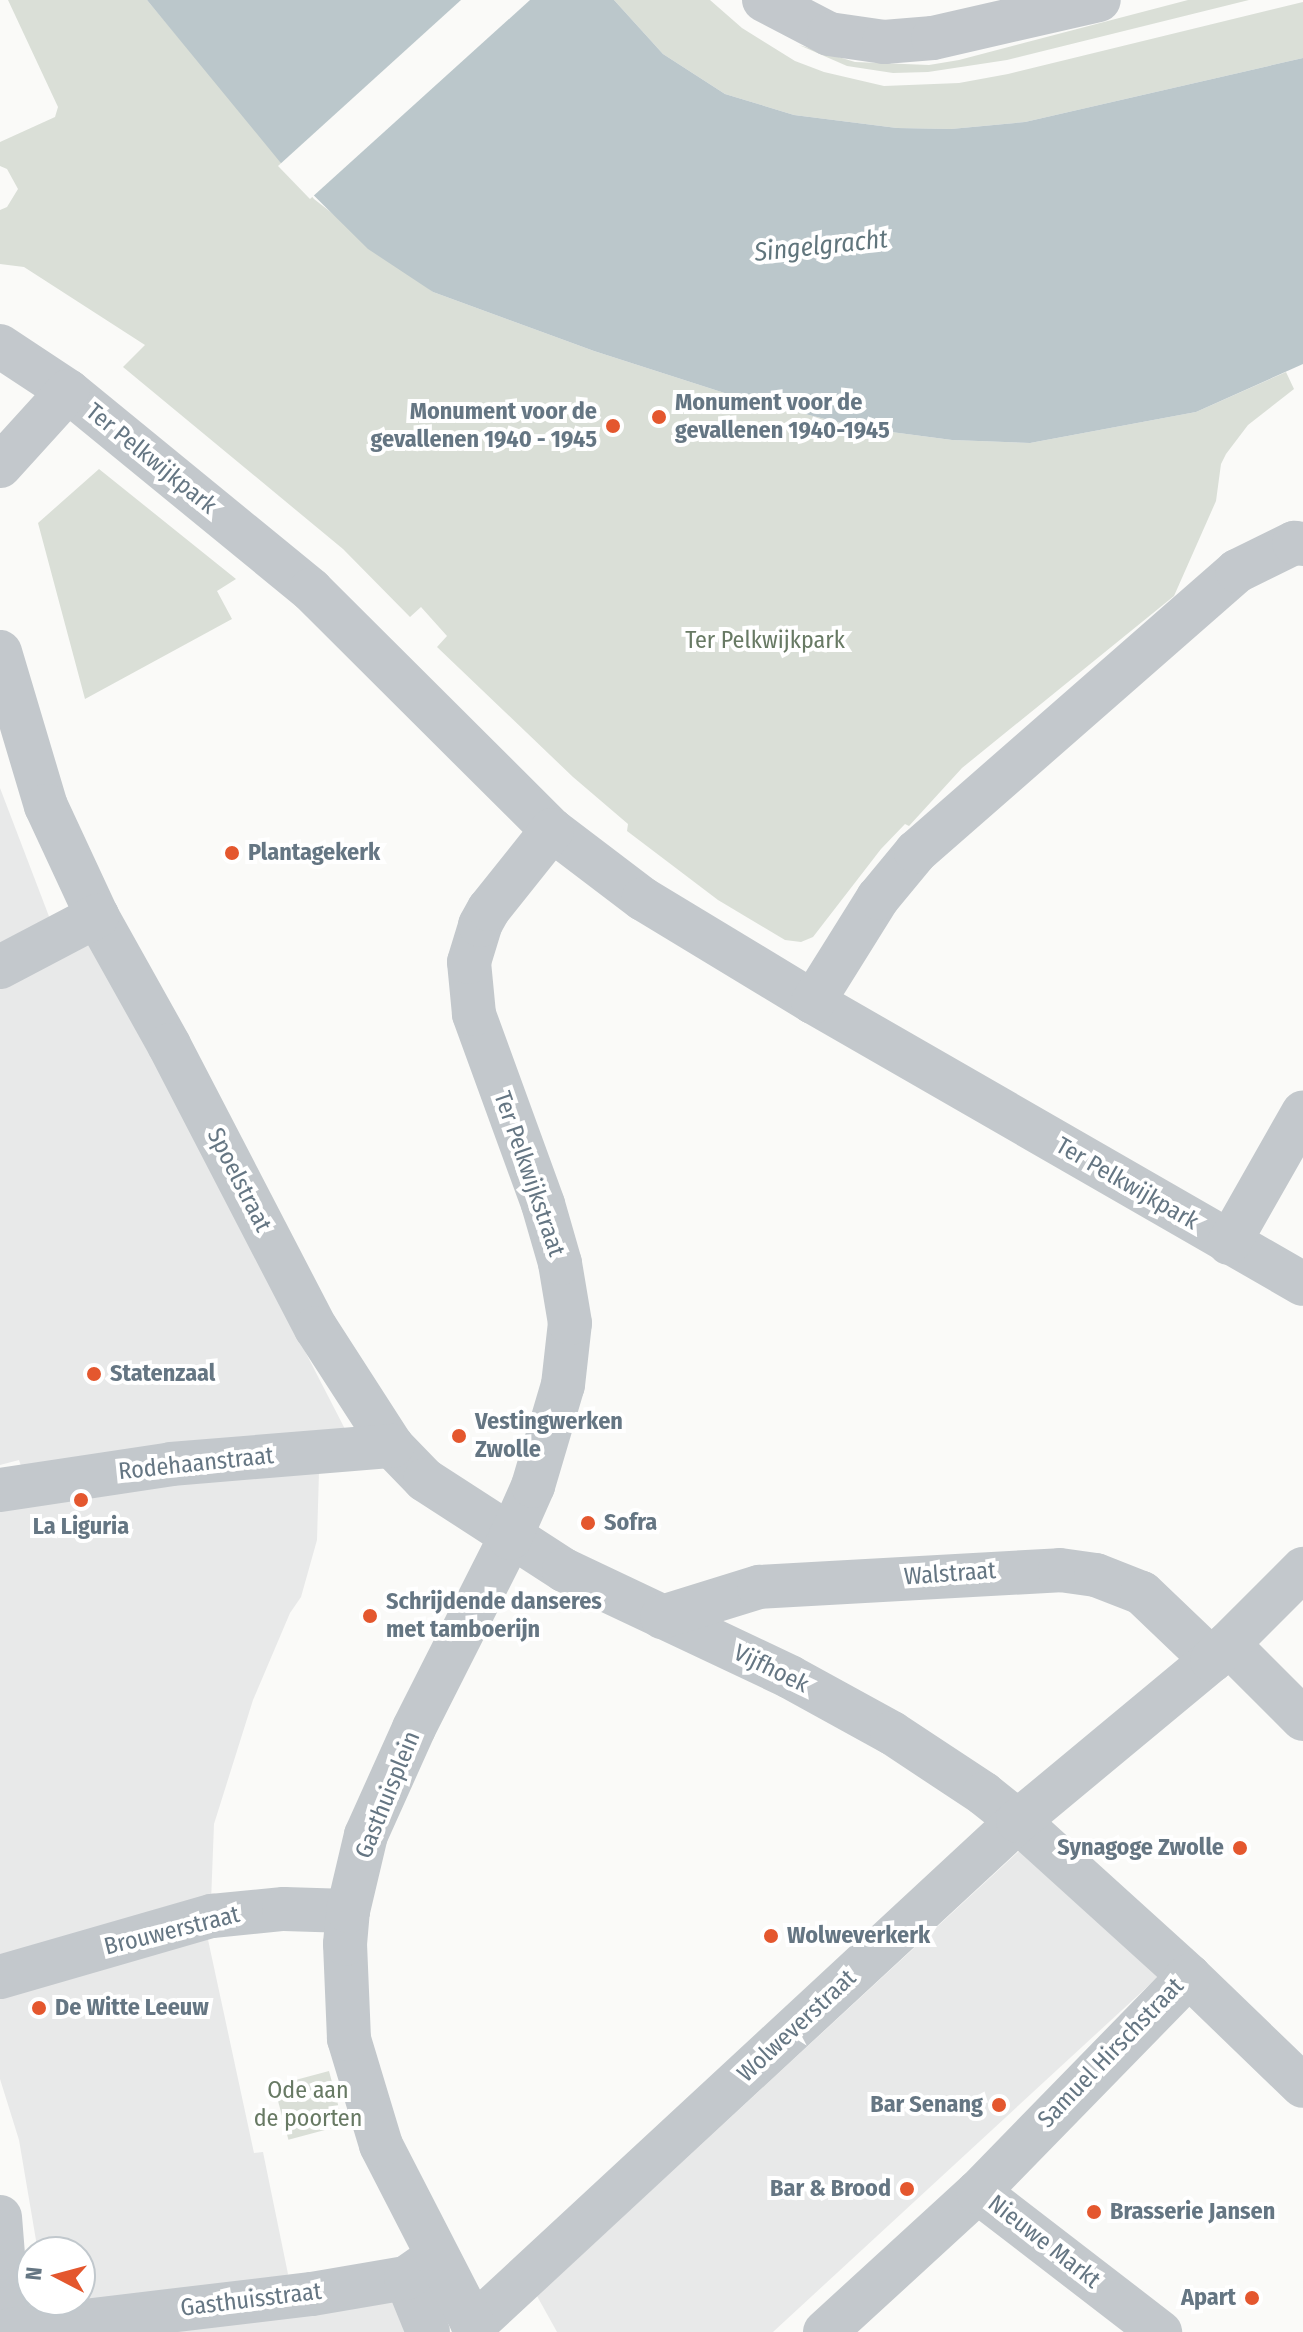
<!DOCTYPE html>
<html>
<head>
<meta charset="utf-8">
<style>
	body { margin:0 }
	#map { position:relative; width:1303px; height:2332px; overflow:hidden; background:#fafaf8; font-family:"Fira Sans Condensed",sans-serif }
	div>[style] { position:absolute }
	.built>* { inset:0; background:#e8e9e9 }
	.green>* { inset:0; background:#dadfd7; transform-origin:0 0 }
	.water>* { inset:0; background:#bbc7cb }
	.pier>* { inset:0; background:#fafaf8 }
	.minor>* { height:44px; margin:-22px; padding:0 22px; transform-origin:22px; border-radius:22px; background:#c3c8cc }
	.dots>* { width:22px; height:22px; translate:-50% -50%; box-sizing:border-box; border:4px solid #fff; border-radius:50% }
	span { translate:-50% -50%; white-space:nowrap; text-align:center; line-height:1.15; -webkit-text-stroke:8px #fff; paint-order:stroke }
	.poi-label { font-size:24px; color:#657683; font-weight:700 }
	.left { translate:0 -50%; text-align:left }
	.right { translate:-100% -50%; text-align:right }
	.street-label { font-size:24px; color:#657683 }
	.park-label { font-size:24px; color:#687a64 }
	.water-label { font-size:26px; color:#60757c; font-style:italic }
	.north { position:absolute; left:16px; top:2236px; width:80px; height:80px; box-sizing:border-box; background:#fff; border:2px solid #c1c8cd; border-radius:50%; rotate:276deg; font-size:22px; font-weight:700; line-height:32px; text-align:center; color:#657683 }
	.north::after { content:''; display:block; margin:auto; width:28px; height:36px; background:#e4572e; clip-path:polygon(50% 0,100% 100%,50% 72%,0 100%) }
</style>
</head>
<body>
<div id="map">
	<div class="built">
		<i style="clip-path:polygon(0 788px,50px 919px,0 951px)"></i>
		<i style="clip-path:polygon(93px 939px,346px 1431px,21px 1466px,19px 1460px,0 1465px,0 983px)"></i>
		<i style="clip-path:polygon(319px 1472px,317px 1540px,301px 1597px,290px 1613px,253px 1700px,214px 1824px,211px 1902px,0 1962px,0 1497px)"></i>
		<i style="clip-path:polygon(1030px 1841px,1160px 1975px,773px 2332px,557px 2332px,537px 2296px)"></i>
		<i style="clip-path:polygon(207px 1935px,254px 2153px,263px 2152px,288px 2274px,281px 2283px,42px 2314px,41px 2300px,80px 2300px,80px 2252px,38px 2252px,19px 2140px,0 2079px,0 1990px)"></i>
		<i style="clip-path:polygon(398px 2300px,408px 2332px,104px 2332px)"></i>
	</div>
	<div class="green">
		<i style="clip-path:polygon(8px 0,147px 0,314px 199px,433px 292px,594px 351px,737px 397px,861px 428px,952px 440px,1030px 443px,1196px 412px,1286px 372px,1294px 389px,1248px 425px,1226px 454px,1221px 464px,1216px 501px,1174px 596px,962px 768px,909px 826px,905px 824px,881px 849px,813px 937px,801px 942px,785px 940px,718px 900px,627px 831px,628px 824px,573px 777px,437px 647px,447px 636px,421px 607px,410px 617px,343px 549px,123px 367px,145px 345px,24px 267px,0 264px,0 210px,7px 207px,18px 189px,7px 169px,0 166px,0 142px,55px 117px,58px 107px)"></i>
		<i style="clip-path:polygon(614px 0,710px 0,742px 28px,795px 61px,824px 72px,884px 86px,959px 83px,1008px 74px,1303px 2px,1303px 58px,1025px 122px,951px 129px,897px 128px,794px 115px,725px 94px,663px 54px)"></i>
		<i style="clip-path:polygon(1188px 0,1249px 0,1007px 60px,928px 72px,893px 73px,847px 66px,799px 45px,855px 62px,929px 65px,959px 60px)"></i>
		<i style="clip-path:polygon(99px 469px,236px 579px,217px 591px,232px 619px,85px 699px,38px 523px)"></i>
		<i style="left:329px;top:2071px;width:56px;height:57px;rotate:75deg"></i>
	</div>
	<div class="water">
		<i style="clip-path:polygon(147px 0,614px 0,663px 54px,725px 94px,794px 115px,897px 128px,951px 129px,1025px 122px,1303px 58px,1303px 364px,1196px 412px,1030px 443px,952px 440px,861px 428px,737px 397px,594px 351px,433px 292px,368px 249px,280px 162px)"></i>
	</div>
	<div class="pier">
		<i style="clip-path:polygon(461px 0,530px 0,310px 199px,278px 166px)"></i>
	</div>
	<div class="minor">
		<i style="left:764px;top:0;width:73px;rotate:27.6deg"></i>
		<i style="left:829px;top:34px;width:56px;rotate:8.3deg"></i>
		<i style="left:884px;top:42px;width:49px;rotate:-4.7deg"></i>
		<i style="left:933px;top:38px;width:170px;rotate:-12.9deg"></i>
		<i style="left:0;top:346px;width:82px;rotate:33.5deg"></i>
		<i style="left:68px;top:391px;width:314px;rotate:39.3deg"></i>
		<i style="left:311px;top:590px;width:340px;rotate:44.9deg"></i>
		<i style="left:552px;top:830px;width:114px;rotate:37.2deg"></i>
		<i style="left:643px;top:899px;width:199px;rotate:31.2deg"></i>
		<i style="left:813px;top:1002px;width:565px;rotate:29.92deg"></i>
		<i style="left:0;top:466px;width:101px;rotate:-47.8deg"></i>
		<i style="left:0;top:652px;width:161px;rotate:73.4deg"></i>
		<i style="left:46px;top:806px;width:121px;rotate:65.1deg"></i>
		<i style="left:97px;top:916px;width:148px;rotate:60.8deg"></i>
		<i style="left:169px;top:1045px;width:319px;rotate:62.6deg"></i>
		<i style="left:316px;top:1328px;width:140px;rotate:57.2deg"></i>
		<i style="left:392px;top:1446px;width:47px;rotate:45.9deg"></i>
		<i style="left:425px;top:1480px;width:166px;rotate:32.9deg"></i>
		<i style="left:564px;top:1570px;width:250px;rotate:25.3deg"></i>
		<i style="left:790px;top:1677px;width:116px;rotate:28.8deg"></i>
		<i style="left:892px;top:1733px;width:110px;rotate:33.5deg"></i>
		<i style="left:984px;top:1794px;width:43px;rotate:38.5deg"></i>
		<i style="left:1018px;top:1821px;width:231px;rotate:42.2deg"></i>
		<i style="left:1189px;top:1976px;width:158px;rotate:44deg"></i>
		<i style="left:0;top:967px;width:110px;rotate:-27.7deg"></i>
		<i style="left:813px;top:1002px;width:123px;rotate:-58deg"></i>
		<i style="left:878px;top:898px;width:60px;rotate:-50.4deg"></i>
		<i style="left:916px;top:852px;width:427px;rotate:-41.2deg"></i>
		<i style="left:1237px;top:571px;width:64px;rotate:-26.2deg"></i>
		<i style="left:1294px;top:543px;width:9px;rotate:6deg"></i>
		<i style="left:1229px;top:1243px;width:150px;rotate:-60.4deg"></i>
		<i style="left:0;top:1490px;width:173px;rotate:-8.6deg"></i>
		<i style="left:171px;top:1464px;width:222px;rotate:-4.7deg"></i>
		<i style="left:662px;top:1617px;width:102px;rotate:-17.2deg"></i>
		<i style="left:759px;top:1587px;width:301px;rotate:-3.2deg"></i>
		<i style="left:1060px;top:1570px;width:36px;rotate:8deg"></i>
		<i style="left:1096px;top:1575px;width:49px;rotate:21.4deg"></i>
		<i style="left:1142px;top:1593px;width:97px;rotate:43.7deg"></i>
		<i style="left:1228px;top:1644px;width:106px;rotate:45deg"></i>
		<i style="left:0;top:1977px;width:221px;rotate:-16.1deg"></i>
		<i style="left:212px;top:1916px;width:72px;rotate:-5.6deg"></i>
		<i style="left:284px;top:1909px;width:64px;rotate:1.8deg"></i>
		<i style="left:978px;top:2192px;width:230px;rotate:37.6deg"></i>
		<i style="left:0;top:2217px;width:115px;rotate:85.5deg"></i>
		<i style="left:406px;top:2278px;width:58px;rotate:67.8deg"></i>
		<i style="left:473px;top:2326px;width:743px;rotate:-42.82deg"></i>
		<i style="left:1018px;top:1821px;width:252px;rotate:-39.7deg"></i>
		<i style="left:1212px;top:1660px;width:129px;rotate:-45deg"></i>
		<i style="left:9px;top:2330px;width:305px;rotate:-6.8deg"></i>
		<i style="left:312px;top:2294px;width:95px;rotate:-9.7deg"></i>
		<i style="left:406px;top:2278px;width:38px;rotate:-35deg"></i>
		<i style="left:477px;top:2332px;width:210px;rotate:-117.2deg"></i>
		<i style="left:381px;top:2145px;width:111px;rotate:-106.8deg"></i>
		<i style="left:349px;top:2039px;width:95px;rotate:-92.4deg"></i>
		<i style="left:345px;top:1944px;width:33px;rotate:-85deg"></i>
		<i style="left:348px;top:1911px;width:78px;rotate:-76.7deg"></i>
		<i style="left:366px;top:1835px;width:117px;rotate:-65.8deg"></i>
		<i style="left:414px;top:1728px;width:213px;rotate:-63.2deg"></i>
		<i style="left:510px;top:1538px;width:57px;rotate:-66.1deg"></i>
		<i style="left:533px;top:1486px;width:105px;rotate:-73.5deg"></i>
		<i style="left:563px;top:1385px;width:62px;rotate:-83.6deg"></i>
		<i style="left:570px;top:1323px;width:61px;rotate:-99.5deg"></i>
		<i style="left:560px;top:1263px;width:61px;rotate:-106.1deg"></i>
		<i style="left:543px;top:1204px;width:202px;rotate:-110deg"></i>
		<i style="left:474px;top:1014px;width:52px;rotate:-95.5deg"></i>
		<i style="left:469px;top:962px;width:39px;rotate:-73deg"></i>
		<i style="left:480px;top:925px;width:18px;rotate:-61deg"></i>
		<i style="left:489px;top:909px;width:101px;rotate:-51.4deg"></i>
		<i style="left:825px;top:2332px;width:207px;rotate:-42.5deg"></i>
		<i style="left:978px;top:2192px;width:302px;rotate:-45.7deg"></i>
	</div>
	<div class="dots">
		<i style="left:659px;top:417px;background:#e4572e"></i>
		<i style="left:613px;top:426px;background:#e4572e"></i>
		<i style="left:232px;top:853px;background:#e4572e"></i>
		<i style="left:94px;top:1374px;background:#e4572e"></i>
		<i style="left:459px;top:1436px;background:#e4572e"></i>
		<i style="left:81px;top:1500px;background:#e4572e"></i>
		<i style="left:588px;top:1523px;background:#e4572e"></i>
		<i style="left:370px;top:1616px;background:#e4572e"></i>
		<i style="left:1240px;top:1848px;background:#e4572e"></i>
		<i style="left:771px;top:1936px;background:#e4572e"></i>
		<i style="left:39px;top:2008px;background:#e4572e"></i>
		<i style="left:999px;top:2105px;background:#e4572e"></i>
		<i style="left:907px;top:2189px;background:#e4572e"></i>
		<i style="left:1094px;top:2212px;background:#e4572e"></i>
		<i style="left:1252px;top:2298px;background:#e4572e"></i>
	</div>
	<div class="poi-label">
		<span class="left" style="left:675px;top:417px">Monument voor de<br>gevallenen 1940-1945</span>
		<span class="right" style="left:597px;top:426px">Monument voor de<br>gevallenen 1940 - 1945</span>
		<span class="left" style="left:248px;top:853px">Plantagekerk</span>
		<span class="left" style="left:110px;top:1374px">Statenzaal</span>
		<span class="left" style="left:475px;top:1436px">Vestingwerken<br>Zwolle</span>
		<span class="left" style="left:604px;top:1523px">Sofra</span>
		<span style="left:81px;top:1527px">La Liguria</span>
		<span class="left" style="left:386px;top:1616px">Schrijdende danseres<br>met tamboerijn</span>
		<span class="right" style="left:1224px;top:1848px">Synagoge Zwolle</span>
		<span class="left" style="left:787px;top:1936px">Wolweverkerk</span>
		<span class="left" style="left:55px;top:2008px">De Witte Leeuw</span>
		<span class="right" style="left:983px;top:2105px">Bar Senang</span>
		<span class="right" style="left:891px;top:2189px">Bar &amp; Brood</span>
		<span class="left" style="left:1110px;top:2212px">Brasserie Jansen</span>
		<span class="right" style="left:1236px;top:2298px">Apart</span>
	</div>
	<div class="street-label">
		<span style="left:151px;top:459px;rotate:39deg">Ter Pelkwijkpark</span>
		<span style="left:529px;top:1174px;rotate:71deg">Ter Pelkwijkstraat</span>
		<span style="left:239px;top:1180px;rotate:63deg">Spoelstraat</span>
		<span style="left:1127px;top:1184px;rotate:30deg">Ter Pelkwijkpark</span>
		<span style="left:196px;top:1464px;rotate:-6deg">Rodehaanstraat</span>
		<span style="left:950px;top:1574px;rotate:-4deg">Walstraat</span>
		<span style="left:771px;top:1669px;rotate:26deg">Vijfhoek</span>
		<span style="left:388px;top:1795px;rotate:-68deg">Gasthuisplein</span>
		<span style="left:172px;top:1931px;rotate:-14deg">Brouwerstraat</span>
		<span style="left:797px;top:2026px;rotate:-43deg">Wolweverstraat</span>
		<span style="left:1111px;top:2053px;rotate:-46deg">Samuel Hirschstraat</span>
		<span style="left:1044px;top:2242px;rotate:38deg">Nieuwe Markt</span>
		<span style="left:251px;top:2300px;rotate:-7deg">Gasthuisstraat</span>
	</div>
	<div class="park-label">
		<span style="left:765px;top:641px">Ter Pelkwijkpark</span>
		<span style="left:308px;top:2105px">Ode aan<br>de poorten</span>
	</div>
	<div class="water-label">
		<span style="left:821px;top:246px;rotate:-6deg">Singelgracht</span>
	</div>
	<div class="north">N</div>
</div>
</body>
</html>
